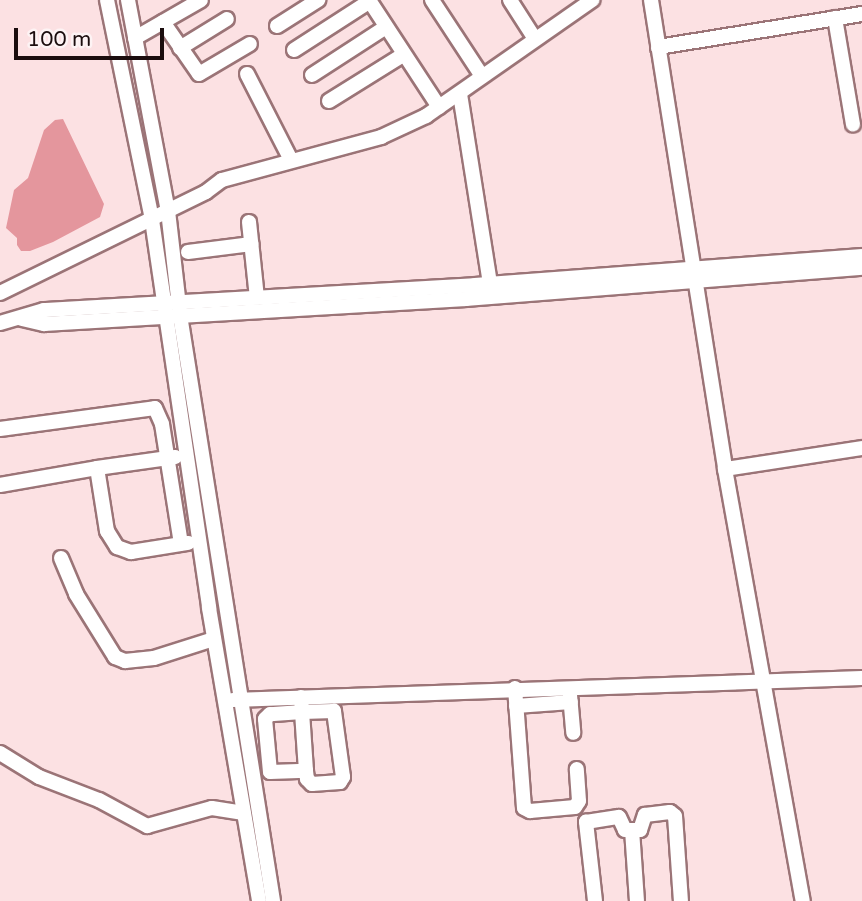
<!DOCTYPE html>
<html>
<head>
<meta charset="utf-8">
<style>
	body { margin:0 }
	#map { position:relative; width:862px; height:901px; overflow:hidden; background:#fce1e3; font-family:"Varela Round",sans-serif }
	div>[style] { position:absolute }
	.water>* { inset:0; background:#e4969d }
	.roads { filter:drop-shadow(2px 0 #9b7477) drop-shadow(-2px 0 #9b7477) drop-shadow(0 2px #9b7477) drop-shadow(0 -2px #9b7477) }
	.minor>* { height:14px; margin:-7px; padding:0 7px; transform-origin:7px; border-radius:7px; background:#fff }
	span { translate:-50% -50%; white-space:nowrap; text-align:center; line-height:1.15; -webkit-text-stroke:5px #fdf3f4; paint-order:stroke }
	.scale { position:absolute; left:14px; top:28px; width:150px; height:32px; box-sizing:border-box; border:4px solid #1b0d0e; border-top:0; padding-left:9px; font-size:21px; line-height:24px; white-space:nowrap; color:#1b0d0e; -webkit-text-stroke:5px #fdf3f4; paint-order:stroke }
</style>
</head>
<body>
<div id="map">
	<div class="water">
		<i style="clip-path:polygon(63px 119px,104px 204px,100px 217px,53px 242px,30px 251px,21px 251px,17px 245px,17px 238px,6px 228px,14px 190px,28px 178px,44px 130px,55px 120px)"></i>
	</div>
	<div class="roads">
		<div class="minor">
			<i style="left:107px;top:0;width:225px;rotate:78.4deg"></i>
			<i style="left:152px;top:220px;width:392px;rotate:81.6deg"></i>
			<i style="left:209px;top:608px;width:297px;rotate:80.3deg"></i>
			<i style="left:128px;top:0;width:215px;rotate:79.3deg"></i>
			<i style="left:168px;top:211px;width:105px;rotate:83.4deg"></i>
			<i style="left:180px;top:315px;width:593px;rotate:80.98deg"></i>
			<i style="left:369px;top:0;width:128px;rotate:56.8deg"></i>
			<i style="left:432px;top:0;width:91px;rotate:56.7deg"></i>
			<i style="left:510px;top:0;width:46px;rotate:57.3deg"></i>
			<i style="left:651px;top:0;width:475px;rotate:81deg"></i>
			<i style="left:725px;top:469px;width:439px;rotate:79.8deg"></i>
			<i style="left:835px;top:18px;width:108px;rotate:80.4deg"></i>
			<i style="left:163px;top:22px;width:63px;rotate:55.3deg"></i>
			<i style="left:199px;top:74px;width:59px;rotate:-30.5deg"></i>
			<i style="left:277px;top:26px;width:49px;rotate:-32.4deg"></i>
			<i style="left:135px;top:38px;width:76px;rotate:-29.9deg"></i>
			<i style="left:658px;top:47px;width:207px;rotate:-9.2deg"></i>
			<i style="left:180px;top:48px;width:55px;rotate:-31.7deg"></i>
			<i style="left:294px;top:50px;width:90px;rotate:-32.8deg"></i>
			<i style="left:247px;top:74px;width:97px;rotate:62.9deg"></i>
			<i style="left:312px;top:75px;width:88px;rotate:-33deg"></i>
			<i style="left:460px;top:94px;width:192px;rotate:81deg"></i>
			<i style="left:329px;top:101px;width:87px;rotate:-31.9deg"></i>
			<i style="left:249px;top:222px;width:76px;rotate:84deg"></i>
			<i style="left:188px;top:252px;width:64px;rotate:-7.2deg"></i>
			<i style="left:0;top:293px;width:229px;rotate:-26.1deg"></i>
			<i style="left:206px;top:192px;width:20px;rotate:-37deg"></i>
			<i style="left:222px;top:180px;width:165px;rotate:-15.1deg"></i>
			<i style="left:381px;top:137px;width:50px;rotate:-25deg"></i>
			<i style="left:426px;top:116px;width:203px;rotate:-34.9deg"></i>
			<i style="left:22px;top:319px;width:23px;rotate:13deg"></i>
			<i style="left:44px;top:324px;width:423px;rotate:-3.4deg"></i>
			<i style="left:466px;top:299px;width:397px;rotate:-4.5deg"></i>
			<i style="left:0;top:323px;width:46px;rotate:-16.5deg"></i>
			<i style="left:44px;top:310px;width:432px;rotate:-3.3deg"></i>
			<i style="left:475px;top:285px;width:388px;rotate:-4.3deg"></i>
			<i style="left:0;top:429px;width:156px;rotate:-7.7deg"></i>
			<i style="left:155px;top:408px;width:17px;rotate:66deg"></i>
			<i style="left:162px;top:424px;width:121px;rotate:81deg"></i>
			<i style="left:97px;top:468px;width:79px;rotate:-8deg"></i>
			<i style="left:725px;top:469px;width:139px;rotate:-8.7deg"></i>
			<i style="left:0;top:485px;width:98px;rotate:-9.9deg"></i>
			<i style="left:97px;top:468px;width:64px;rotate:81deg"></i>
			<i style="left:107px;top:531px;width:19px;rotate:58deg"></i>
			<i style="left:117px;top:547px;width:15px;rotate:20deg"></i>
			<i style="left:131px;top:552px;width:58px;rotate:-9deg"></i>
			<i style="left:61px;top:558px;width:39px;rotate:67deg"></i>
			<i style="left:76px;top:594px;width:74px;rotate:58.2deg"></i>
			<i style="left:115px;top:657px;width:11px;rotate:22deg"></i>
			<i style="left:125px;top:661px;width:29px;rotate:-6deg"></i>
			<i style="left:154px;top:658px;width:63px;rotate:-17.6deg"></i>
			<i style="left:515px;top:688px;width:120px;rotate:85.7deg"></i>
			<i style="left:524px;top:808px;width:7px;rotate:27deg"></i>
			<i style="left:530px;top:811px;width:45px;rotate:-5.1deg"></i>
			<i style="left:575px;top:807px;width:7px;rotate:-56deg"></i>
			<i style="left:579px;top:801px;width:32px;rotate:-94deg"></i>
			<i style="left:570px;top:695px;width:38px;rotate:85deg"></i>
			<i style="left:301px;top:697px;width:15px;rotate:86deg"></i>
			<i style="left:302px;top:712px;width:59px;rotate:86.1deg"></i>
			<i style="left:306px;top:771px;width:8px;rotate:83deg"></i>
			<i style="left:307px;top:779px;width:7px;rotate:45deg"></i>
			<i style="left:312px;top:784px;width:28px;rotate:-4deg"></i>
			<i style="left:340px;top:782px;width:6px;rotate:-59deg"></i>
			<i style="left:343px;top:777px;width:67px;rotate:-97.8deg"></i>
			<i style="left:334px;top:711px;width:32px;rotate:178deg"></i>
			<i style="left:302px;top:712px;width:32px;rotate:176deg"></i>
			<i style="left:270px;top:714px;width:7px;rotate:135deg"></i>
			<i style="left:265px;top:719px;width:53px;rotate:84.6deg"></i>
			<i style="left:270px;top:772px;width:36px;rotate:-2deg"></i>
			<i style="left:233px;top:700px;width:629px;rotate:-2deg"></i>
			<i style="left:516px;top:706px;width:55px;rotate:-4.2deg"></i>
			<i style="left:0;top:753px;width:46px;rotate:31.6deg"></i>
			<i style="left:39px;top:777px;width:64px;rotate:21deg"></i>
			<i style="left:99px;top:800px;width:55px;rotate:28.4deg"></i>
			<i style="left:147px;top:826px;width:67px;rotate:-15.5deg"></i>
			<i style="left:212px;top:808px;width:32px;rotate:9deg"></i>
			<i style="left:632px;top:830px;width:71px;rotate:86deg"></i>
			<i style="left:595px;top:901px;width:80px;rotate:-96.5deg"></i>
			<i style="left:586px;top:822px;width:33px;rotate:-9deg"></i>
			<i style="left:619px;top:817px;width:14px;rotate:65deg"></i>
			<i style="left:625px;top:830px;width:15px"></i>
			<i style="left:640px;top:830px;width:16px;rotate:-72deg"></i>
			<i style="left:645px;top:815px;width:25px;rotate:-7deg"></i>
			<i style="left:670px;top:812px;width:6px;rotate:39deg"></i>
			<i style="left:675px;top:816px;width:85px;rotate:86deg"></i>
		</div>
	</div>
	<div class="scale">100 m</div>
</div>
</body>
</html>
